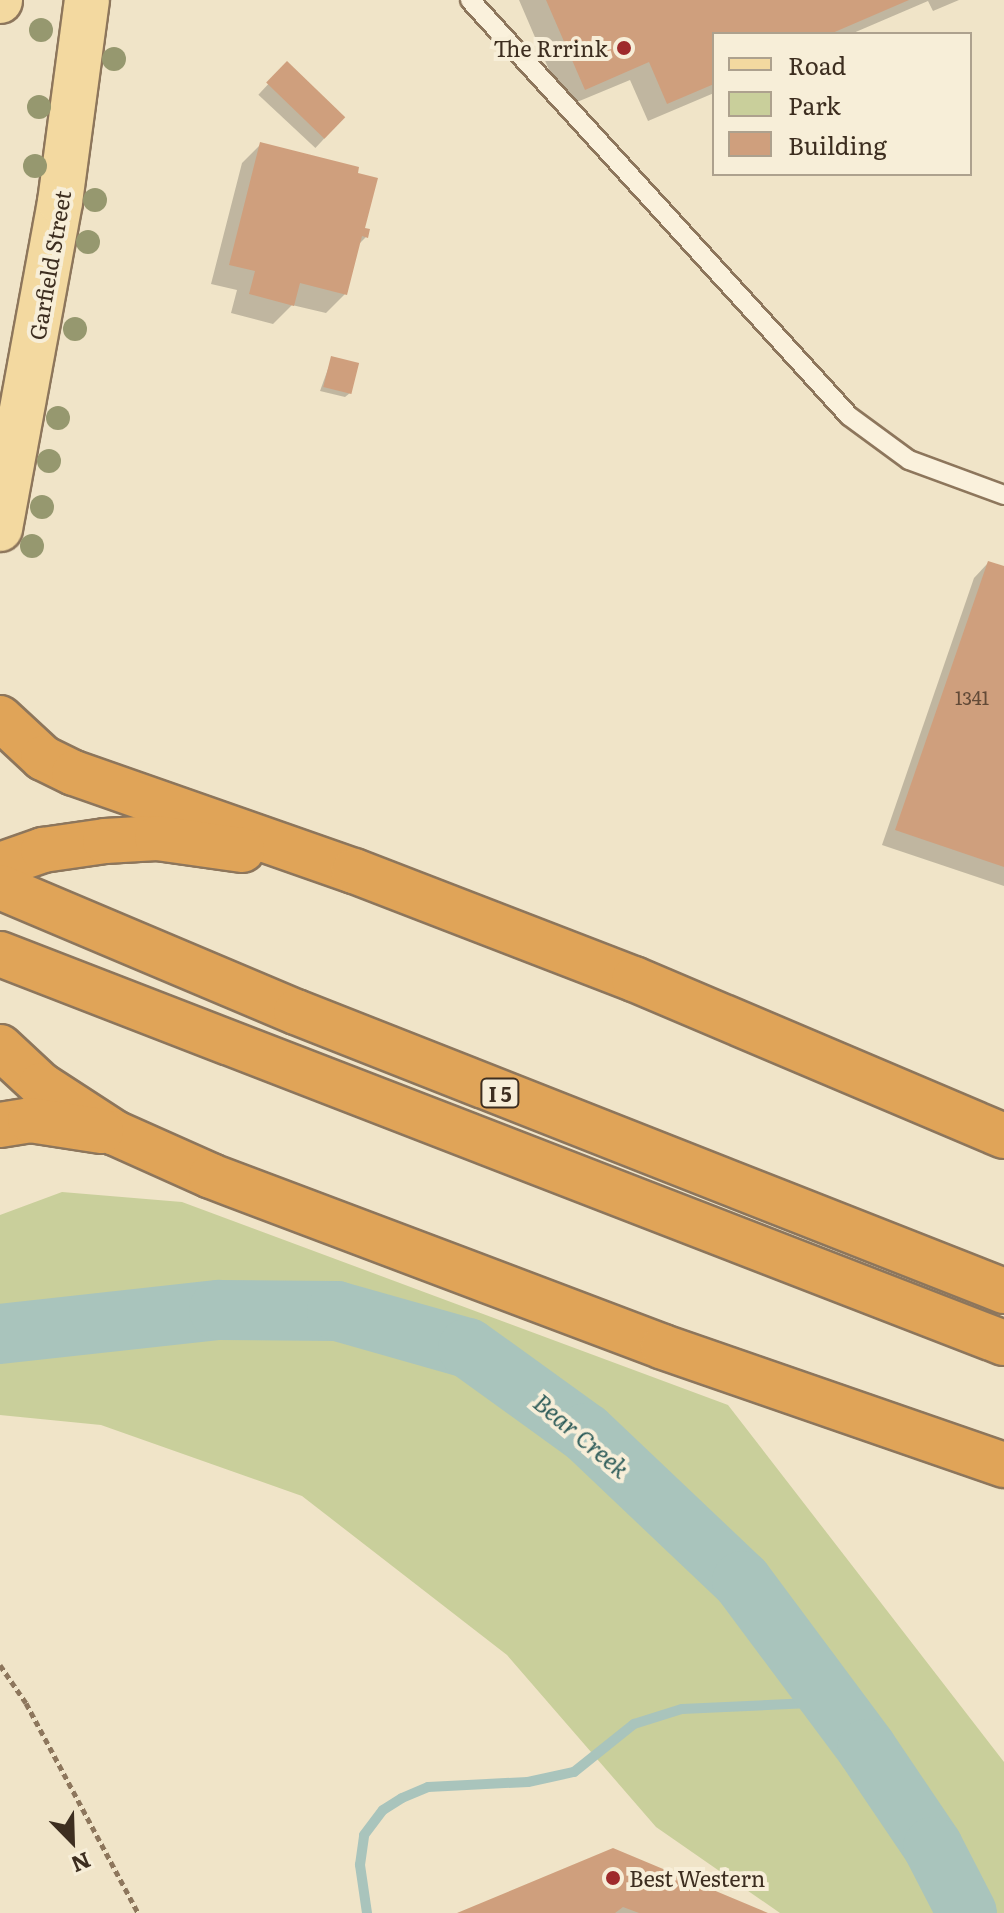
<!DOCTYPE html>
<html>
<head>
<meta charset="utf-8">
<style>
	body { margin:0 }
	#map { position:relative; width:1004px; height:1913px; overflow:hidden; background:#f0e4c8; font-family:Literata,serif }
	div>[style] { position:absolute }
	.green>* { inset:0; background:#c9cf9b }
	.shadow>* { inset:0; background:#0003; transform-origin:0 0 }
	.stream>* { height:10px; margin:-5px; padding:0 5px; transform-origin:5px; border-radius:5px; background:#a9c4bc }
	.river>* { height:60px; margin:-30px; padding:0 30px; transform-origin:30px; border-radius:30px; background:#a9c4bc }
	.building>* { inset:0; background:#cf9f7d; transform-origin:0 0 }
	.path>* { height:5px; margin-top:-2.5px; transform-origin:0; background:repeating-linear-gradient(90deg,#8d765c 0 6px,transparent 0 10px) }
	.roads { filter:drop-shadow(2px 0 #8d765c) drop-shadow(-2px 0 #8d765c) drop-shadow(0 2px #8d765c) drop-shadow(0 -2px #8d765c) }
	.service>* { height:18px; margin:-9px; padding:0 9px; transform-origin:9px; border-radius:9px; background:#faf1dc }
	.primary>* { height:44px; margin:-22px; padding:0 22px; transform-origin:22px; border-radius:22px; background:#f3d9a0 }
	.motorway>* { height:44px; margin:-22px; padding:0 22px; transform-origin:22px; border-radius:22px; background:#e0a458 }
	.trees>* { width:24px; height:24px; margin:-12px; border-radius:50%; background:#96986f }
	.dots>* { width:22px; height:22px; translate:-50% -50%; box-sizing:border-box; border:4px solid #f7eed8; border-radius:50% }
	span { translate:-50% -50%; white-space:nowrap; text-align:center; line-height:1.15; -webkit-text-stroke:8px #f7eed8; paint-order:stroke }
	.number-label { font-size:18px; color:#624a37 }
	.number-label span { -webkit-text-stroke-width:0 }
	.shield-label span { padding:2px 6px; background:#f7eed8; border:2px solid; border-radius:6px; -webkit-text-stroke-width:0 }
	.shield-label { font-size:20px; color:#3d2e20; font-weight:700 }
	.poi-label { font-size:22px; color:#3d2e20 }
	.right { translate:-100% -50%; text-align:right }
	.left { translate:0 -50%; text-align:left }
	.street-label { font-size:22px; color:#3d2e20 }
	.water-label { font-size:24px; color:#2f5d5a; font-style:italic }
	.legend { position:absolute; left:712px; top:32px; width:260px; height:144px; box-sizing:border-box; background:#f7eed8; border:2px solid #ada18e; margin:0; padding:10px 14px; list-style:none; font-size:24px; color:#3d2e20 }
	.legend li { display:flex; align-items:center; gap:16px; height:40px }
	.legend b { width:40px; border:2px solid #ada18e }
	.north { position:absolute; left:32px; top:1801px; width:80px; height:80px; -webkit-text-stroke:6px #f7eed8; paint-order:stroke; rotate:157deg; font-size:22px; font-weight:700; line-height:32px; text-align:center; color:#3d2e20 }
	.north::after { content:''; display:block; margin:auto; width:28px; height:36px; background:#3d2e20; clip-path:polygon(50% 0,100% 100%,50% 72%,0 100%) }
</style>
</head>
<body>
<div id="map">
	<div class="green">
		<i style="clip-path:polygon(62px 1192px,182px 1202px,728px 1405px,1004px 1762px,1004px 1913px,780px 1913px,656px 1827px,507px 1655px,302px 1496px,101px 1425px,0 1415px,0 1215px)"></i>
	</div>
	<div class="shadow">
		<i style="clip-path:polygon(519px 0,959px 0,933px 11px,928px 1px,851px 34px,714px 34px,714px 93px,648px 121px,630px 80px,565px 107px)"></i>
		<i style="left:287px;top:64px;width:78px;height:42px;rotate:43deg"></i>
		<i style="clip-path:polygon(261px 144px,366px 237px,358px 245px,345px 294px,326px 313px,292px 305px,273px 324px,231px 313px,237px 290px,211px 284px,242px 163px)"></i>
		<i style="clip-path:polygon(332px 358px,350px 393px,345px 397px,320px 391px)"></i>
		<i style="clip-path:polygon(988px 563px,1004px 568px,1004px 886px,882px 845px,974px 578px)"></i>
		<i style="clip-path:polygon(613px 1850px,763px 1913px,462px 1913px)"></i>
	</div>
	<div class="stream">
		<i style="left:367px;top:1913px;width:49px;rotate:-98.3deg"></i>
		<i style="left:360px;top:1865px;width:30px;rotate:-82deg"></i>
		<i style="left:364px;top:1835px;width:31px;rotate:-53deg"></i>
		<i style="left:383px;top:1810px;width:22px;rotate:-32deg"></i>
		<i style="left:402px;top:1798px;width:28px;rotate:-23deg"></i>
		<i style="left:428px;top:1787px;width:100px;rotate:-2.9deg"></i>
		<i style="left:528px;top:1782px;width:47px;rotate:-12.3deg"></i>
		<i style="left:574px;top:1772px;width:77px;rotate:-38.7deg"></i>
		<i style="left:634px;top:1724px;width:50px;rotate:-17.4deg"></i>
		<i style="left:682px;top:1709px;width:150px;rotate:-2.7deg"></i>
	</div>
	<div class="river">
		<i style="left:0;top:1334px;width:220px;rotate:-6.3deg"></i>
		<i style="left:219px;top:1310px;width:118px;rotate:0.5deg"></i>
		<i style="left:337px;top:1311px;width:136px;rotate:15.8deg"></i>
		<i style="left:468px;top:1348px;width:145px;rotate:35.8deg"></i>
		<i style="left:586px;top:1433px;width:215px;rotate:43.5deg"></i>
		<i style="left:742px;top:1581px;width:209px;rotate:53.3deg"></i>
		<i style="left:867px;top:1749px;width:118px;rotate:56deg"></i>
		<i style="left:933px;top:1847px;width:74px;rotate:62.7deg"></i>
	</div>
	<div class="building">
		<i style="clip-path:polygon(546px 0,909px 0,830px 34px,714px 34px,714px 84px,667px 104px,649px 62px,585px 90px)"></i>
		<i style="left:287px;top:61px;width:81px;height:30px;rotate:44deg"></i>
		<i style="clip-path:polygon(260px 142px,359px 167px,358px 173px,378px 178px,365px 228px,370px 229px,368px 238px,362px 236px,347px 295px,300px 283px,294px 306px,249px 294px,255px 271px,229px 265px)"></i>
		<i style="left:331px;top:356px;width:29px;height:32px;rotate:14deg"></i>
		<i style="clip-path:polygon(988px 561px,1004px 566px,1004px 867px,895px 830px)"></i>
		<i style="clip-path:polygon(613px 1848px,768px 1913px,639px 1913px,623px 1907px,615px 1913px,457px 1913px)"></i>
	</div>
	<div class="path">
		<i style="left:0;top:1665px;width:46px;rotate:55.6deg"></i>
		<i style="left:26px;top:1703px;width:238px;rotate:61.9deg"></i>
	</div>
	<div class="roads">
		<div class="service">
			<i style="left:470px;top:0;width:563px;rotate:47.66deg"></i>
			<i style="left:849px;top:416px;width:74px;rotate:36.3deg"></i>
			<i style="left:909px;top:460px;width:101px;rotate:20.2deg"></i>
		</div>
		<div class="primary">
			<i style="left:0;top:1px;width:1px;rotate:-90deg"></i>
			<i style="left:0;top:529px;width:332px;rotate:-79.6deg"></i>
			<i style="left:60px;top:202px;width:204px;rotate:-82.4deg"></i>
		</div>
		<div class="motorway">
			<i style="left:0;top:718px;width:59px;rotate:42.9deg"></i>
			<i style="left:43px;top:758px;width:34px;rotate:26deg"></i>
			<i style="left:74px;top:773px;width:297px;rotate:19.3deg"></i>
			<i style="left:354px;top:871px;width:300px;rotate:21.1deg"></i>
			<i style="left:634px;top:979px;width:402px;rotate:23deg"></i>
			<i style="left:0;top:865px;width:46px;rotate:-19.2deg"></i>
			<i style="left:43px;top:850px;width:63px;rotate:-8.3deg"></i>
			<i style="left:105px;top:841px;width:52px;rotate:-3.3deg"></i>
			<i style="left:157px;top:838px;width:86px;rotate:8deg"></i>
			<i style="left:0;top:887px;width:321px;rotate:22.9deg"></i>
			<i style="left:296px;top:1012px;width:761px;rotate:21.51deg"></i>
			<i style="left:0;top:954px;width:1077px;rotate:21.18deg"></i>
			<i style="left:0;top:1047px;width:56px;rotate:42.8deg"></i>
			<i style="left:41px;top:1085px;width:88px;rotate:33deg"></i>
			<i style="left:115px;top:1133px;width:105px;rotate:24.1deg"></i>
			<i style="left:211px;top:1176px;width:483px;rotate:20.7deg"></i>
			<i style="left:663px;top:1347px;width:361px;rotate:19.1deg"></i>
			<i style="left:0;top:1125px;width:30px;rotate:-9deg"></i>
			<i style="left:30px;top:1120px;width:72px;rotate:8.8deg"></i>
		</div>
	</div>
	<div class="trees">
		<i style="left:41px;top:30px"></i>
		<i style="left:114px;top:59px"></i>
		<i style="left:39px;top:107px"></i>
		<i style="left:35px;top:166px"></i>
		<i style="left:95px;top:200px"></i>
		<i style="left:88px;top:242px"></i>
		<i style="left:75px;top:329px"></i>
		<i style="left:58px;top:418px"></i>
		<i style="left:49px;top:461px"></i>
		<i style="left:42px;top:507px"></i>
		<i style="left:32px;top:546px"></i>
	</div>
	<div class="dots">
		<i style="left:624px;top:48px;background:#9e2a2b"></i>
		<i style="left:613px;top:1878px;background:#9e2a2b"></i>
	</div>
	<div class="number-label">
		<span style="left:972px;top:698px">1341</span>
	</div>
	<div class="shield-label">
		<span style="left:500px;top:1093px">I 5</span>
	</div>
	<div class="poi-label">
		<span class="right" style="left:608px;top:48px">The Rrrink</span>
		<span class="left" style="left:629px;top:1878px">Best Western</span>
	</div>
	<div class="street-label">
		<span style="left:49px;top:265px;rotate:-80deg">Garfield Street</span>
	</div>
	<div class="water-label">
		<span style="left:582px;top:1435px;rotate:40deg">Bear Creek</span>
	</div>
	<ul class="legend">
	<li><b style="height:10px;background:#f3d9a0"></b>Road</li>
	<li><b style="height:22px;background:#c9cf9b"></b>Park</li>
	<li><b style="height:22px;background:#cf9f7d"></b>Building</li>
	</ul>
	<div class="north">N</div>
</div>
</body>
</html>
